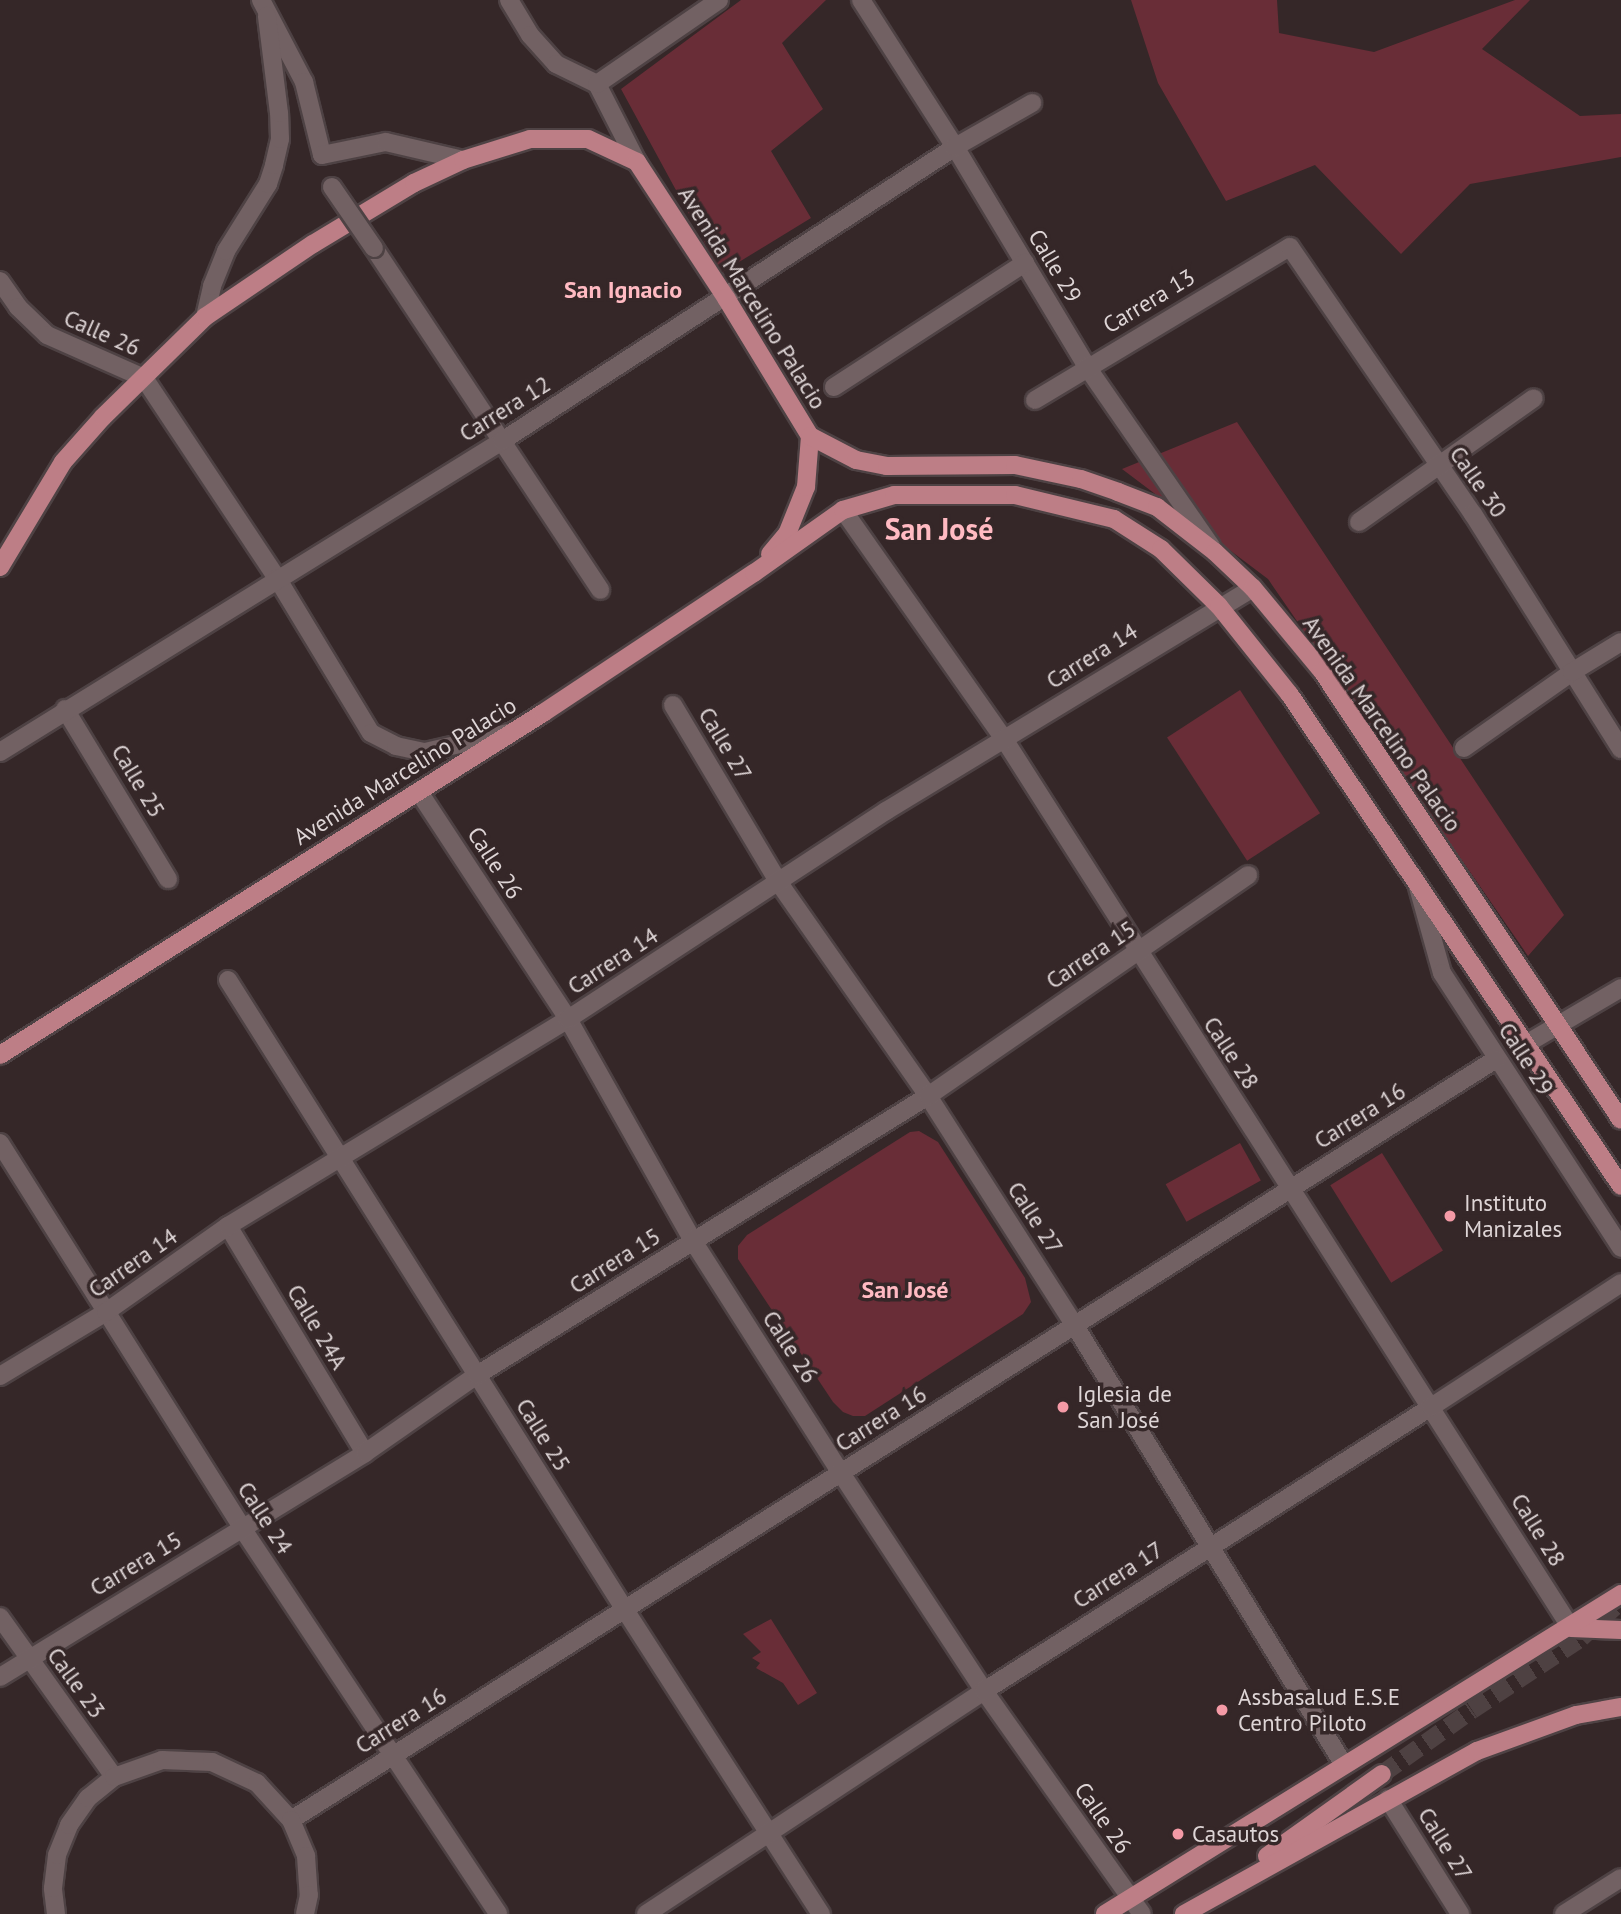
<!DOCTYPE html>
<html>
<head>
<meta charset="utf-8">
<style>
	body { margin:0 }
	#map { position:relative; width:1621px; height:1914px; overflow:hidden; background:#352728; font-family:"PT Sans",sans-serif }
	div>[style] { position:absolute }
	.green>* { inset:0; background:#692d37; transform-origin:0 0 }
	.major-tunnel>* { height:18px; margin-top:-9px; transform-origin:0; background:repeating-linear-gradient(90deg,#4e4142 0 18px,transparent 0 27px) }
	.roads { filter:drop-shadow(2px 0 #4e4244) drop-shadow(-2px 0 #4e4244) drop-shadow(0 2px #4e4244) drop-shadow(0 -2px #4e4244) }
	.minor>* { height:18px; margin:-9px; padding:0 9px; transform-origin:9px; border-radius:9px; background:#726163 }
	.major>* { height:18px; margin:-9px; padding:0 9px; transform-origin:9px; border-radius:9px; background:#bd7e86 }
	.bridges { filter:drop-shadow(2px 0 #4e4244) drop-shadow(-2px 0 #4e4244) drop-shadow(0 2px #4e4244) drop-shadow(0 -2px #4e4244) }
	.minor-bridge>* { height:18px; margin:-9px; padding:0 9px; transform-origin:9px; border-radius:9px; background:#726163 }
	.dots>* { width:19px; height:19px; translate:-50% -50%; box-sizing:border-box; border:4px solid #352728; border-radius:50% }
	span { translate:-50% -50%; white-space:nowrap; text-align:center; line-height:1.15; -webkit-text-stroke:7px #352728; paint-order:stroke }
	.street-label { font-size:23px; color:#ded5d6 }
	.poi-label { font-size:23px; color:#ded5d6 }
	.left { translate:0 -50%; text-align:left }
	.neighbourhood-label { font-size:24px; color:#ffbac2; font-weight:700 }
	.district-label { font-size:30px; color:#ffbac2; font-weight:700 }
</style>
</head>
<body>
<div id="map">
	<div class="green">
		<i style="clip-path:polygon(741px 0,826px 0,782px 43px,823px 109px,771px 151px,811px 218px,721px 273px,621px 89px)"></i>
		<i style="clip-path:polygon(1131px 0,1277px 0,1279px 33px,1374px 52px,1515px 0,1530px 0,1482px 49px,1580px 116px,1621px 114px,1621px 157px,1470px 184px,1401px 254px,1315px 165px,1226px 201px,1158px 83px)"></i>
		<i style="clip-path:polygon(1237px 422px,1564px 915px,1528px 956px,1268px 579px,1122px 469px)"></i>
		<i style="left:1240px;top:690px;width:147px;height:87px;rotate:57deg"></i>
		<i style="clip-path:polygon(919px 1131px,938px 1142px,1025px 1278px,1031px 1302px,1023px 1314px,865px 1416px,853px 1416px,843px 1412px,833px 1402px,738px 1259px,738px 1246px,747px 1235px,910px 1132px)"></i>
		<i style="left:1240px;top:1143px;width:43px;height:85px;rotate:61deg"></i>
		<i style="left:1382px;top:1153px;width:115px;height:61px;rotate:58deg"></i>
		<i style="clip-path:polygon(771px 1619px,817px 1693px,798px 1705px,783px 1683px,756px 1668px,760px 1663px,752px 1658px,761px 1652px,743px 1634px)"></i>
	</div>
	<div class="major-tunnel">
		<i style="left:1382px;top:1774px;width:110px;rotate:-35.4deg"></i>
		<i style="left:1472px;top:1710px;width:131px;rotate:-33.4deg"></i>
		<i style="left:1581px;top:1638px;width:54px;rotate:-42.8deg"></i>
	</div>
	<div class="roads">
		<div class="minor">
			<i style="left:261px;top:0;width:93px;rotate:62.3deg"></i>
			<i style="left:304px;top:82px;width:75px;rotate:76.1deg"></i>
			<i style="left:322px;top:155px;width:65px;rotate:-11.5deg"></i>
			<i style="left:386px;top:142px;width:79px;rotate:13.2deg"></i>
			<i style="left:509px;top:0;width:41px;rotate:59deg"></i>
			<i style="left:530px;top:35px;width:39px;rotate:48deg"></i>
			<i style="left:556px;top:64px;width:46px;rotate:26deg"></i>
			<i style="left:597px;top:84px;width:88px;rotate:62.9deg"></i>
			<i style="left:861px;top:0;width:174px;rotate:57.4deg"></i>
			<i style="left:955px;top:147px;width:257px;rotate:59deg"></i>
			<i style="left:1087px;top:367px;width:218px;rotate:55.3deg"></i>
			<i style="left:597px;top:84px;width:148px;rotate:-34.5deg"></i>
			<i style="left:374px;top:248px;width:410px;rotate:56.5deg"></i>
			<i style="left:0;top:281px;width:32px;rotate:55deg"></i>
			<i style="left:18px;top:307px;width:40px;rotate:44deg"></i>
			<i style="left:47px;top:335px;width:106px;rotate:23.9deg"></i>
			<i style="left:144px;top:378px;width:240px;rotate:56.4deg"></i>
			<i style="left:277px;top:578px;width:181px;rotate:58.8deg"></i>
			<i style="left:371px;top:733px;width:28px;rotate:27deg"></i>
			<i style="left:396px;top:746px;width:30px;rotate:12deg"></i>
			<i style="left:425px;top:752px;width:85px;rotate:-12.9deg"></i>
			<i style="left:205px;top:317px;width:32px;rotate:-77deg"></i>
			<i style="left:212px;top:286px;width:38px;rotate:-68deg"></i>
			<i style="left:226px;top:251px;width:79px;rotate:-57.9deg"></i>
			<i style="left:268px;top:184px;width:20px;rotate:-72deg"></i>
			<i style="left:274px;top:165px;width:27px;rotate:-77deg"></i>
			<i style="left:280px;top:139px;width:26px;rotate:-92deg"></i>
			<i style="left:279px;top:113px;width:98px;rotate:-97.1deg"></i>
			<i style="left:834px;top:387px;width:228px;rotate:-33deg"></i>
			<i style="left:1035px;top:400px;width:297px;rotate:-31deg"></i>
			<i style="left:1290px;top:247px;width:324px;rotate:55.6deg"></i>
			<i style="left:1473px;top:514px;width:278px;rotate:57.8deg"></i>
			<i style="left:843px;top:510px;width:280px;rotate:54.9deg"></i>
			<i style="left:1004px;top:739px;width:1054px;rotate:57.47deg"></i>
			<i style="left:1359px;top:522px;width:214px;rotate:-35.3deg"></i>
			<i style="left:673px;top:705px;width:207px;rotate:59.2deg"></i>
			<i style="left:779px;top:883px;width:260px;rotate:55deg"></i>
			<i style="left:928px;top:1096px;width:273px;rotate:57.4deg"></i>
			<i style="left:1075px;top:1326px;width:515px;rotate:58.5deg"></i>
			<i style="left:65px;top:709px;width:199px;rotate:58.8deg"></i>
			<i style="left:1464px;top:748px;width:132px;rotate:-35.1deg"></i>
			<i style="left:1572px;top:672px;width:57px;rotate:-31.5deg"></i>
			<i style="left:0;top:752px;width:591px;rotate:-31.78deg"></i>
			<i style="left:502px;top:441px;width:540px;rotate:-32.98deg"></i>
			<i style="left:955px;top:147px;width:89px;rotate:-29.7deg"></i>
			<i style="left:419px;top:792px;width:272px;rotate:56.7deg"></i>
			<i style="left:568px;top:1019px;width:255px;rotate:60.6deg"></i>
			<i style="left:693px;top:1241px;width:275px;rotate:57.5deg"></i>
			<i style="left:841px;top:1473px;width:261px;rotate:56.7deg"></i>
			<i style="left:984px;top:1691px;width:273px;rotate:54.7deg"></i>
			<i style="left:1418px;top:887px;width:89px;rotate:74.4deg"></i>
			<i style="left:1442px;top:973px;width:328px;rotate:56.9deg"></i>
			<i style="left:228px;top:980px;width:745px;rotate:57.78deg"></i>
			<i style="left:625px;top:1610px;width:362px;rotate:57.2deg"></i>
			<i style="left:1526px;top:1044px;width:110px;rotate:-30.5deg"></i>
			<i style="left:0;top:1143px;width:455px;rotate:57.8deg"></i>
			<i style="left:242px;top:1528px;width:463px;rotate:56.4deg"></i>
			<i style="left:228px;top:1226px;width:265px;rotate:58.9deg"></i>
			<i style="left:0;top:1376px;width:124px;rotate:-31.1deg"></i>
			<i style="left:106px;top:1312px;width:149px;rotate:-35.2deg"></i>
			<i style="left:228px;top:1226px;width:398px;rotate:-31.3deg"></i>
			<i style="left:568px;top:1019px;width:380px;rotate:-33.2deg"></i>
			<i style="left:886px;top:811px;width:429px;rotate:-31.3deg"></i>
			<i style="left:0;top:1617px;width:196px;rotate:54.5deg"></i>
			<i style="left:0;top:1677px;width:428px;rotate:-31.5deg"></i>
			<i style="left:365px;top:1453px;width:136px;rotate:-34.9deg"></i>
			<i style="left:477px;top:1375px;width:530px;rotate:-31.74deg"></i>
			<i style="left:928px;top:1096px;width:389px;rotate:-34.6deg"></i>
			<i style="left:1388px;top:1799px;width:136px;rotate:57.9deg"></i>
			<i style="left:291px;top:1820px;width:1425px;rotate:-32.27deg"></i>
			<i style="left:56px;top:1914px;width:26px;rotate:-97deg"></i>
			<i style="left:53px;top:1888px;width:33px;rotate:-83deg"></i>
			<i style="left:57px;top:1855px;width:32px;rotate:-68deg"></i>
			<i style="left:69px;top:1825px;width:33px;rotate:-55deg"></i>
			<i style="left:88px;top:1798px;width:33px;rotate:-39deg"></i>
			<i style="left:114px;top:1777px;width:51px;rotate:-19.5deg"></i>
			<i style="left:162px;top:1760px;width:50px;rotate:2.3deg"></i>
			<i style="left:212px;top:1762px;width:50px;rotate:25deg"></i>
			<i style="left:257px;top:1783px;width:50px;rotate:47.4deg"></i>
			<i style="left:291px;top:1820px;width:39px;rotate:67deg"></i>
			<i style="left:306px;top:1856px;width:39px;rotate:86deg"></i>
			<i style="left:309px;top:1895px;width:19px;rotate:102deg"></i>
			<i style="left:646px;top:1914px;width:405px;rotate:-33.4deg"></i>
			<i style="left:984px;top:1691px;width:530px;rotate:-32.43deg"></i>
			<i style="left:1431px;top:1407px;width:227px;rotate:-33.1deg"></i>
			<i style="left:1564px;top:1914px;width:67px;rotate:-32.3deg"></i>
		</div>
		<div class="major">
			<i style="left:770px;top:554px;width:26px;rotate:-50deg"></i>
			<i style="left:787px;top:534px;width:51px;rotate:-68deg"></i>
			<i style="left:806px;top:487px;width:51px;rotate:-85.5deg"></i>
			<i style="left:0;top:567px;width:122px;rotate:-59deg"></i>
			<i style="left:63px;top:462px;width:60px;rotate:-48.4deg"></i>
			<i style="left:103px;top:417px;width:143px;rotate:-44.4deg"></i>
			<i style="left:205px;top:317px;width:130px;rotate:-34.1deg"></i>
			<i style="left:313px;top:244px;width:118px;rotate:-31.1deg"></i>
			<i style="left:414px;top:183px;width:54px;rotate:-25.1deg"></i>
			<i style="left:463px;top:160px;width:70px;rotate:-17.4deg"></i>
			<i style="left:530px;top:139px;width:58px"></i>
			<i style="left:588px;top:139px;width:54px;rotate:25.1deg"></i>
			<i style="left:637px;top:162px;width:163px;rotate:56.8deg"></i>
			<i style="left:726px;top:298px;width:162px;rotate:58.7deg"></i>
			<i style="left:810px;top:436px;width:52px;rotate:27.6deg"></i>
			<i style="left:856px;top:460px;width:32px;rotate:11deg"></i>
			<i style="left:887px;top:466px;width:128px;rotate:-0.4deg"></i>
			<i style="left:1015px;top:465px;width:67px;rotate:12deg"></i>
			<i style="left:1081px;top:479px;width:39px;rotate:19deg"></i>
			<i style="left:1118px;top:492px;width:42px;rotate:21deg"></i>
			<i style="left:1157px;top:507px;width:73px;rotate:37.8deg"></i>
			<i style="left:1215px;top:552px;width:52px;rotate:43.5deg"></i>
			<i style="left:1253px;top:588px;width:108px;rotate:50.3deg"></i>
			<i style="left:1322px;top:671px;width:539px;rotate:56.34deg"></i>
			<i style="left:0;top:1055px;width:642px;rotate:-32.2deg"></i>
			<i style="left:543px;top:713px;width:253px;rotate:-33.6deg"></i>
			<i style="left:754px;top:573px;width:109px;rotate:-35.3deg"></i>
			<i style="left:843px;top:510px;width:53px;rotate:-16.4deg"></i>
			<i style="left:894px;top:495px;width:121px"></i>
			<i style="left:1015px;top:495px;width:102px;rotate:13.6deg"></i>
			<i style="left:1114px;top:519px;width:56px;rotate:32.6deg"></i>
			<i style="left:1161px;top:549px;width:81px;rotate:44.5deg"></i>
			<i style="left:1219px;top:606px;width:114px;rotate:51.4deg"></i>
			<i style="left:1290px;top:695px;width:592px;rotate:56.01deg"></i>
			<i style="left:1571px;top:1628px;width:50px;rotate:2.3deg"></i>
			<i style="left:1267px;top:1856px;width:141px;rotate:-35.5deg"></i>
			<i style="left:1105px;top:1914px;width:607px;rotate:-31.81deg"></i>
			<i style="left:1184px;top:1914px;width:335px;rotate:-29.1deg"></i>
			<i style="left:1477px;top:1751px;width:105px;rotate:-20deg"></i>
			<i style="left:1576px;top:1715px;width:46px;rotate:-10.1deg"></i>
		</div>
	</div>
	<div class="bridges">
		<div class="minor-bridge">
			<i style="left:332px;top:187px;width:74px;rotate:55.5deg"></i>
		</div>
	</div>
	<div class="dots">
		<i style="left:1450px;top:1216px;background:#f49aa6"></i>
		<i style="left:1063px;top:1407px;background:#f49aa6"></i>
		<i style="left:1222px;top:1710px;background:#f49aa6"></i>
		<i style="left:1178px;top:1834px;background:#f49aa6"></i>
	</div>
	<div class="street-label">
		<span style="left:1055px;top:266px;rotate:59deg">Calle 29</span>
		<span style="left:752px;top:298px;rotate:58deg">Avenida Marcelino Palacio</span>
		<span style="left:1149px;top:301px;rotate:-31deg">Carrera 13</span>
		<span style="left:102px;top:333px;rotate:24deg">Calle 26</span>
		<span style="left:505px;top:409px;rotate:-32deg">Carrera 12</span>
		<span style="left:1478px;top:482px;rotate:55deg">Calle 30</span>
		<span style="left:1092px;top:656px;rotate:-32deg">Carrera 14</span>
		<span style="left:1382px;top:724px;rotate:55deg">Avenida Marcelino Palacio</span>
		<span style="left:725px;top:744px;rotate:59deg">Calle 27</span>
		<span style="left:405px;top:771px;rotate:-32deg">Avenida Marcelino Palacio</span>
		<span style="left:138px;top:781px;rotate:59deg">Calle 25</span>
		<span style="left:495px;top:863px;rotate:57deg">Calle 26</span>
		<span style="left:1091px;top:955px;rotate:-34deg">Carrera 15</span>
		<span style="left:613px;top:961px;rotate:-33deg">Carrera 14</span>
		<span style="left:1231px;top:1053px;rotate:57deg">Calle 28</span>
		<span style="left:1526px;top:1059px;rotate:57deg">Calle 29</span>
		<span style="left:1360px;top:1116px;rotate:-32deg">Carrera 16</span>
		<span style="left:1035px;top:1218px;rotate:57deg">Calle 27</span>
		<span style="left:615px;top:1261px;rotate:-32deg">Carrera 15</span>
		<span style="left:133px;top:1263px;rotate:-35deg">Carrera 14</span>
		<span style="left:317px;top:1327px;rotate:59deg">Calle 24A</span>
		<span style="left:790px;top:1347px;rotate:57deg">Calle 26</span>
		<span style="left:881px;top:1419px;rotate:-32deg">Carrera 16</span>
		<span style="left:543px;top:1435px;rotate:58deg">Calle 25</span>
		<span style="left:265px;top:1518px;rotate:57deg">Calle 24</span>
		<span style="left:1538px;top:1530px;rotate:58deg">Calle 28</span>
		<span style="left:136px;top:1564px;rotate:-31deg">Carrera 15</span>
		<span style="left:1118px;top:1575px;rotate:-33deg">Carrera 17</span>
		<span style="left:76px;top:1683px;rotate:54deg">Calle 23</span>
		<span style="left:401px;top:1721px;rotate:-32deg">Carrera 16</span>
		<span style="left:1103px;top:1818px;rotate:55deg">Calle 26</span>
		<span style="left:1445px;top:1844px;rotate:58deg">Calle 27</span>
	</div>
	<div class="poi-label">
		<span class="left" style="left:1464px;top:1216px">Instituto<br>Manizales</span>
		<span class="left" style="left:1077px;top:1407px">Iglesia de<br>San José</span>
		<span class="left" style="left:1238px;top:1710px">Assbasalud E.S.E<br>Centro Piloto</span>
		<span class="left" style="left:1192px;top:1834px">Casautos</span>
	</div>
	<div class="neighbourhood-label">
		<span style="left:623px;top:290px">San Ignacio</span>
		<span style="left:905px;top:1290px">San José</span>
	</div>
	<div class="district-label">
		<span style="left:939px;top:529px">San José</span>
	</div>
</div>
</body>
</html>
